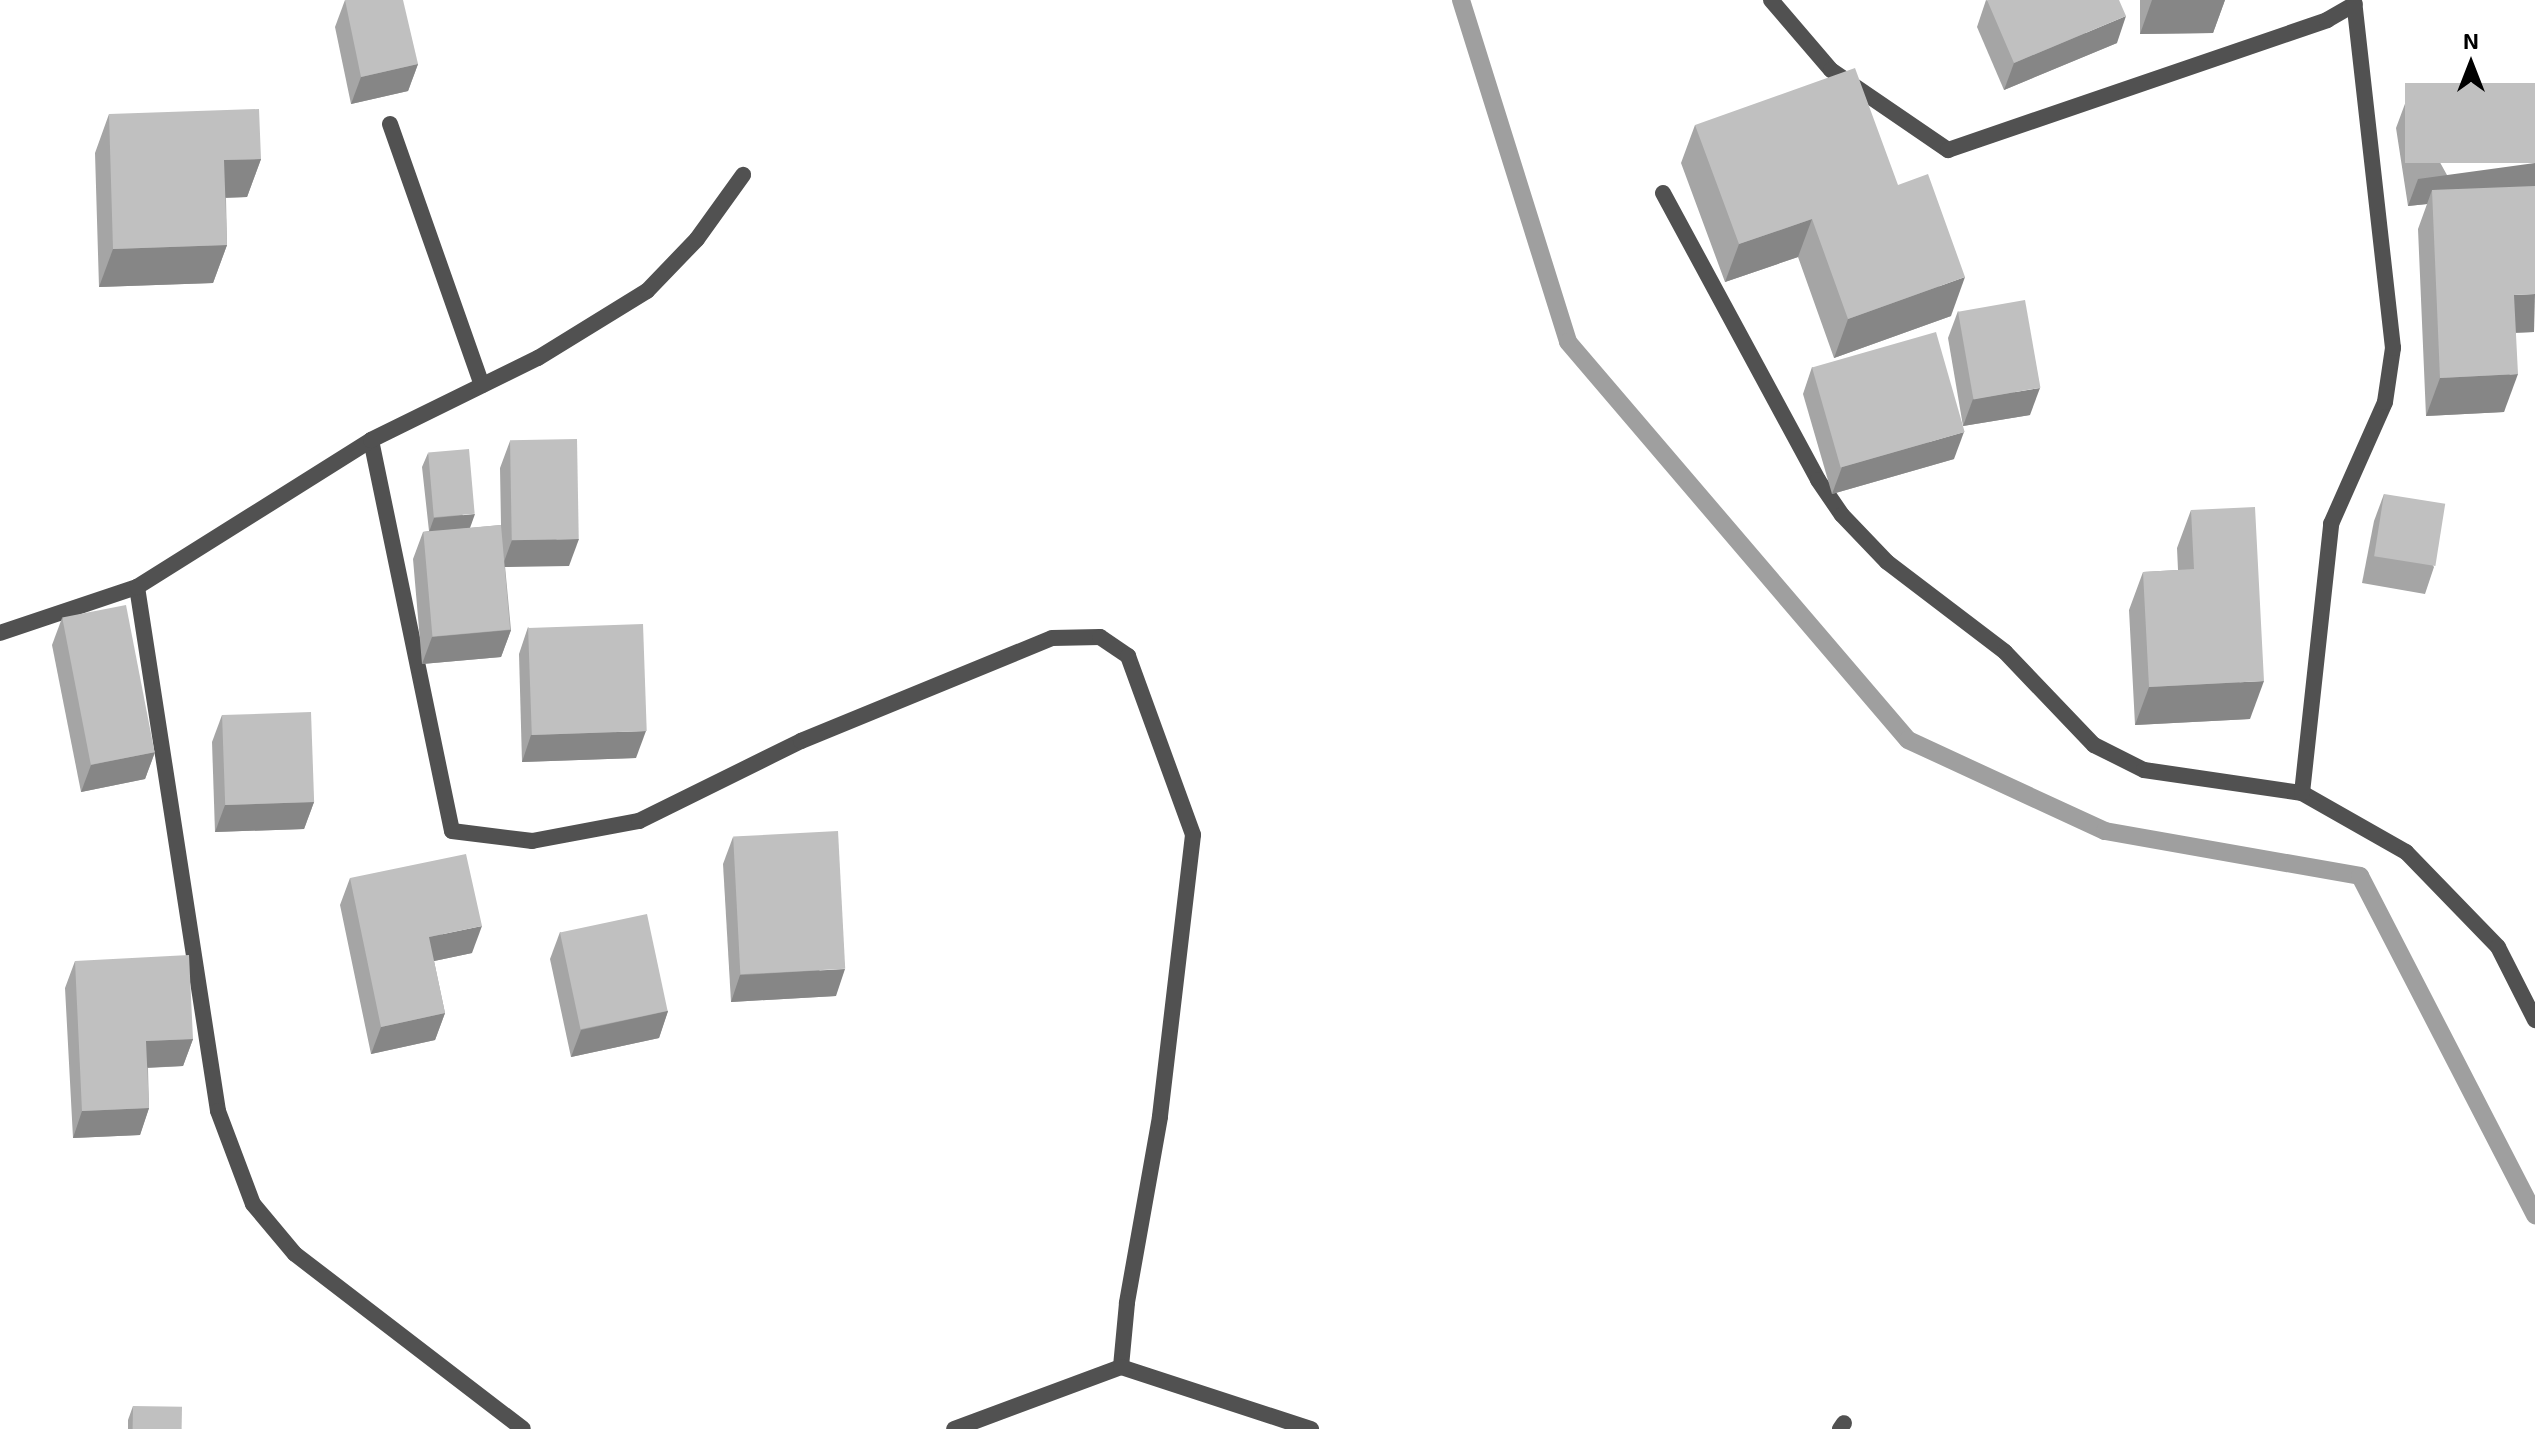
<!DOCTYPE html>
<html>
<head>
<meta charset="utf-8">
<style>
	body { margin:0 }
	#map { position:relative; width:2535px; height:1429px; overflow:hidden; background:#fff; font-family:"Exo 2",sans-serif }
	div>[style] { position:absolute }
	.stream>* { height:18px; margin:-9px; padding:0 9px; transform-origin:9px; border-radius:9px; background:#9f9f9f }
	.service>* { height:16px; margin:-8px; padding:0 8px; transform-origin:8px; border-radius:8px; background:#515151 }
	.minor>* { height:16px; margin:-8px; padding:0 8px; transform-origin:8px; border-radius:8px; background:#515151 }
	.wall>* { inset:0; background:#a5a5a5 }
	.shaded-wall>* { inset:0; background:#868686 }
	.building>* { inset:0; background:#c0c0c0; transform-origin:0 0 }
	span { translate:-50% -50%; white-space:nowrap; text-align:center; line-height:1.15; -webkit-text-stroke:8px #fff; paint-order:stroke }
	.north { position:absolute; left:2431px; top:24px; width:80px; height:80px; -webkit-text-stroke:6px #fff; paint-order:stroke; rotate:0deg; font-size:22px; font-weight:700; line-height:32px; text-align:center; color:#000 }
	.north::after { content:''; display:block; margin:auto; width:28px; height:36px; background:#000; clip-path:polygon(50% 0,100% 100%,50% 72%,0 100%) }
</style>
</head>
<body>
<div id="map">
	<div class="stream">
		<i style="left:1461px;top:0;width:358px;rotate:72.6deg"></i>
		<i style="left:1568px;top:342px;width:523px;rotate:49.49deg"></i>
		<i style="left:1908px;top:740px;width:217px;rotate:24.8deg"></i>
		<i style="left:2105px;top:831px;width:259px;rotate:10deg"></i>
		<i style="left:2360px;top:876px;width:382px;rotate:62.7deg"></i>
	</div>
	<div class="service">
		<i style="left:1771px;top:0;width:92px;rotate:49.4deg"></i>
		<i style="left:1831px;top:70px;width:142px;rotate:34.4deg"></i>
		<i style="left:1948px;top:150px;width:401px;rotate:-18.9deg"></i>
		<i style="left:2327px;top:20px;width:32px;rotate:-30deg"></i>
		<i style="left:390px;top:124px;width:277px;rotate:70.6deg"></i>
		<i style="left:1840px;top:1429px;width:7px;rotate:-56deg"></i>
	</div>
	<div class="minor">
		<i style="left:1663px;top:193px;width:326px;rotate:61.6deg"></i>
		<i style="left:1818px;top:480px;width:42px;rotate:55.6deg"></i>
		<i style="left:1842px;top:515px;width:65px;rotate:46.2deg"></i>
		<i style="left:1887px;top:562px;width:148px;rotate:37.3deg"></i>
		<i style="left:2005px;top:652px;width:129px;rotate:46.3deg"></i>
		<i style="left:2094px;top:745px;width:56px;rotate:26.6deg"></i>
		<i style="left:2144px;top:770px;width:160px;rotate:8.3deg"></i>
		<i style="left:2302px;top:793px;width:120px;rotate:29.6deg"></i>
		<i style="left:2406px;top:852px;width:132px;rotate:45.9deg"></i>
		<i style="left:2498px;top:947px;width:82px;rotate:63.1deg"></i>
		<i style="left:371px;top:440px;width:399px;rotate:78.3deg"></i>
		<i style="left:452px;top:831px;width:81px;rotate:7.1deg"></i>
		<i style="left:532px;top:841px;width:109px;rotate:-10.6deg"></i>
		<i style="left:639px;top:821px;width:181px;rotate:-26.3deg"></i>
		<i style="left:801px;top:741px;width:271px;rotate:-22.3deg"></i>
		<i style="left:1052px;top:638px;width:48px;rotate:-1.2deg"></i>
		<i style="left:1100px;top:637px;width:34px;rotate:34deg"></i>
		<i style="left:1128px;top:656px;width:190px;rotate:70deg"></i>
		<i style="left:1193px;top:835px;width:284px;rotate:96.7deg"></i>
		<i style="left:1160px;top:1117px;width:189px;rotate:100.1deg"></i>
		<i style="left:1127px;top:1303px;width:64px;rotate:95.4deg"></i>
		<i style="left:1121px;top:1367px;width:178px;rotate:159.6deg"></i>
		<i style="left:137px;top:587px;width:530px;rotate:81.21deg"></i>
		<i style="left:218px;top:1111px;width:99px;rotate:69.4deg"></i>
		<i style="left:253px;top:1204px;width:65px;rotate:50deg"></i>
		<i style="left:295px;top:1254px;width:287px;rotate:37.5deg"></i>
		<i style="left:0;top:633px;width:145px;rotate:-18.6deg"></i>
		<i style="left:137px;top:587px;width:276px;rotate:-32.1deg"></i>
		<i style="left:371px;top:440px;width:186px;rotate:-26.2deg"></i>
		<i style="left:538px;top:358px;width:128px;rotate:-31.6deg"></i>
		<i style="left:647px;top:291px;width:72px;rotate:-46.1deg"></i>
		<i style="left:697px;top:239px;width:79px;rotate:-54.3deg"></i>
		<i style="left:2302px;top:793px;width:271px;rotate:-83.8deg"></i>
		<i style="left:2331px;top:524px;width:133px;rotate:-66.1deg"></i>
		<i style="left:2385px;top:402px;width:55px;rotate:-81.6deg"></i>
		<i style="left:2393px;top:348px;width:350px;rotate:-96.4deg"></i>
		<i style="left:1121px;top:1367px;width:200px;rotate:18.1deg"></i>
	</div>
	<div class="wall">
		<i style="clip-path:polygon(345px 0,418px 64px,408px 91px,351px 104px,335px 27px)"></i>
		<i style="clip-path:polygon(1986px 0,2117px 43px,2004px 90px,1977px 27px)"></i>
		<i style="clip-path:polygon(2140px 0,2225px 0,2213px 33px,2140px 34px)"></i>
		<i style="clip-path:polygon(2406px 101px,2534px 332px,2516px 333px,2504px 412px,2426px 416px,2418px 229px,2427px 204px,2408px 206px,2396px 128px)"></i>
		<i style="clip-path:polygon(109px 114px,261px 159px,247px 197px,226px 198px,227px 245px,213px 283px,99px 287px,95px 153px)"></i>
		<i style="clip-path:polygon(1695px 125px,1898px 185px,1951px 316px,1834px 358px,1798px 257px,1725px 282px,1681px 163px)"></i>
		<i style="clip-path:polygon(1958px 311px,2030px 415px,1963px 426px,1948px 338px)"></i>
		<i style="clip-path:polygon(1812px 367px,1954px 459px,1832px 494px,1803px 394px)"></i>
		<i style="clip-path:polygon(510px 441px,569px 566px,505px 566px,511px 630px,501px 657px,422px 664px,413px 559px,423px 532px,429px 531px,422px 467px,428px 453px,470px 528px,501px 525px,500px 468px)"></i>
		<i style="clip-path:polygon(2384px 494px,2434px 567px,2425px 594px,2362px 583px,2374px 521px)"></i>
		<i style="clip-path:polygon(2191px 510px,2250px 719px,2135px 725px,2129px 610px,2143px 572px,2178px 570px,2177px 548px)"></i>
		<i style="clip-path:polygon(62px 618px,155px 752px,145px 779px,81px 792px,52px 645px)"></i>
		<i style="clip-path:polygon(528px 627px,636px 758px,522px 762px,519px 654px)"></i>
		<i style="clip-path:polygon(222px 715px,314px 802px,304px 829px,215px 832px,212px 742px)"></i>
		<i style="clip-path:polygon(733px 837px,836px 996px,731px 1002px,723px 864px)"></i>
		<i style="clip-path:polygon(350px 878px,472px 953px,434px 961px,445px 1013px,435px 1040px,371px 1054px,340px 905px)"></i>
		<i style="clip-path:polygon(560px 932px,668px 1011px,659px 1038px,571px 1057px,550px 959px)"></i>
		<i style="clip-path:polygon(75px 961px,193px 1039px,183px 1066px,148px 1068px,149px 1108px,140px 1135px,73px 1138px,65px 988px)"></i>
		<i style="clip-path:polygon(133px 1406px,181px 1429px,128px 1429px,128px 1420px)"></i>
	</div>
	<div class="shaded-wall">
		<i style="clip-path:polygon(2152px 0,2225px 0,2213px 33px,2140px 34px)"></i>
		<i style="clip-path:polygon(2126px 16px,2117px 43px,2004px 90px,2014px 63px)"></i>
		<i style="clip-path:polygon(418px 64px,408px 91px,351px 104px,361px 77px)"></i>
		<i style="clip-path:polygon(261px 159px,247px 197px,211px 198px,224px 160px)"></i>
		<i style="clip-path:polygon(2535px 163px,2535px 189px,2432px 190px,2427px 204px,2408px 206px,2418px 179px)"></i>
		<i style="clip-path:polygon(1812px 219px,1798px 257px,1725px 282px,1739px 244px)"></i>
		<i style="clip-path:polygon(227px 245px,213px 283px,99px 287px,113px 249px)"></i>
		<i style="clip-path:polygon(1965px 277px,1951px 316px,1834px 358px,1848px 319px)"></i>
		<i style="clip-path:polygon(2535px 294px,2534px 332px,2500px 333px,2514px 295px)"></i>
		<i style="clip-path:polygon(2518px 374px,2504px 412px,2426px 416px,2440px 378px)"></i>
		<i style="clip-path:polygon(2040px 388px,2030px 415px,1963px 426px,1973px 399px)"></i>
		<i style="clip-path:polygon(1964px 432px,1954px 459px,1832px 494px,1842px 467px)"></i>
		<i style="clip-path:polygon(475px 514px,470px 528px,429px 532px,434px 518px)"></i>
		<i style="clip-path:polygon(579px 539px,569px 566px,502px 567px,512px 540px)"></i>
		<i style="clip-path:polygon(511px 630px,501px 657px,422px 664px,432px 637px)"></i>
		<i style="clip-path:polygon(2264px 681px,2250px 719px,2135px 725px,2149px 687px)"></i>
		<i style="clip-path:polygon(646px 731px,636px 758px,522px 762px,531px 735px)"></i>
		<i style="clip-path:polygon(155px 752px,145px 779px,81px 792px,91px 765px)"></i>
		<i style="clip-path:polygon(314px 802px,304px 829px,215px 832px,225px 805px)"></i>
		<i style="clip-path:polygon(482px 926px,472px 953px,420px 964px,429px 937px)"></i>
		<i style="clip-path:polygon(845px 969px,836px 996px,731px 1002px,740px 975px)"></i>
		<i style="clip-path:polygon(668px 1011px,659px 1038px,571px 1057px,581px 1030px)"></i>
		<i style="clip-path:polygon(445px 1013px,435px 1040px,371px 1054px,381px 1027px)"></i>
		<i style="clip-path:polygon(193px 1039px,183px 1066px,137px 1068px,146px 1041px)"></i>
		<i style="clip-path:polygon(149px 1108px,140px 1135px,73px 1138px,82px 1111px)"></i>
	</div>
	<div class="building">
		<i style="clip-path:polygon(345px 0,403px 0,418px 64px,361px 77px)"></i>
		<i style="clip-path:polygon(1987px 0,2119px 0,2126px 16px,2014px 63px)"></i>
		<i style="clip-path:polygon(1855px 68px,1898px 185px,1928px 174px,1965px 277px,1848px 319px,1812px 219px,1739px 244px,1695px 125px)"></i>
		<i style="left:2535px;top:83px;width:80px;height:130px;rotate:90deg"></i>
		<i style="clip-path:polygon(259px 109px,261px 159px,224px 160px,227px 245px,113px 249px,109px 114px)"></i>
		<i style="clip-path:polygon(2535px 186px,2535px 294px,2514px 295px,2518px 374px,2440px 378px,2432px 190px)"></i>
		<i style="left:2025px;top:300px;width:89px;height:68px;rotate:80deg"></i>
		<i style="left:1936px;top:332px;width:104px;height:129px;rotate:74deg"></i>
		<i style="left:577px;top:439px;width:100px;height:67px;rotate:89deg"></i>
		<i style="left:469px;top:449px;width:65px;height:41px;rotate:85deg"></i>
		<i style="left:2384px;top:494px;width:62px;height:63px;rotate:9deg"></i>
		<i style="clip-path:polygon(2255px 507px,2264px 681px,2149px 687px,2143px 572px,2194px 569px,2191px 510px)"></i>
		<i style="left:501px;top:525px;width:105px;height:78px;rotate:85deg"></i>
		<i style="left:126px;top:605px;width:150px;height:65px;rotate:79deg"></i>
		<i style="left:643px;top:624px;width:107px;height:115px;rotate:88deg"></i>
		<i style="left:311px;top:712px;width:90px;height:89px;rotate:88deg"></i>
		<i style="left:838px;top:831px;width:138px;height:105px;rotate:87deg"></i>
		<i style="clip-path:polygon(466px 854px,482px 926px,429px 937px,445px 1013px,381px 1027px,350px 878px)"></i>
		<i style="left:647px;top:914px;width:99px;height:89px;rotate:78deg"></i>
		<i style="clip-path:polygon(189px 955px,193px 1039px,146px 1041px,149px 1108px,82px 1111px,75px 961px)"></i>
		<i style="left:133px;top:1406px;width:49px;height:23px;rotate:1deg"></i>
	</div>
	<div class="north">N</div>
</div>
</body>
</html>
